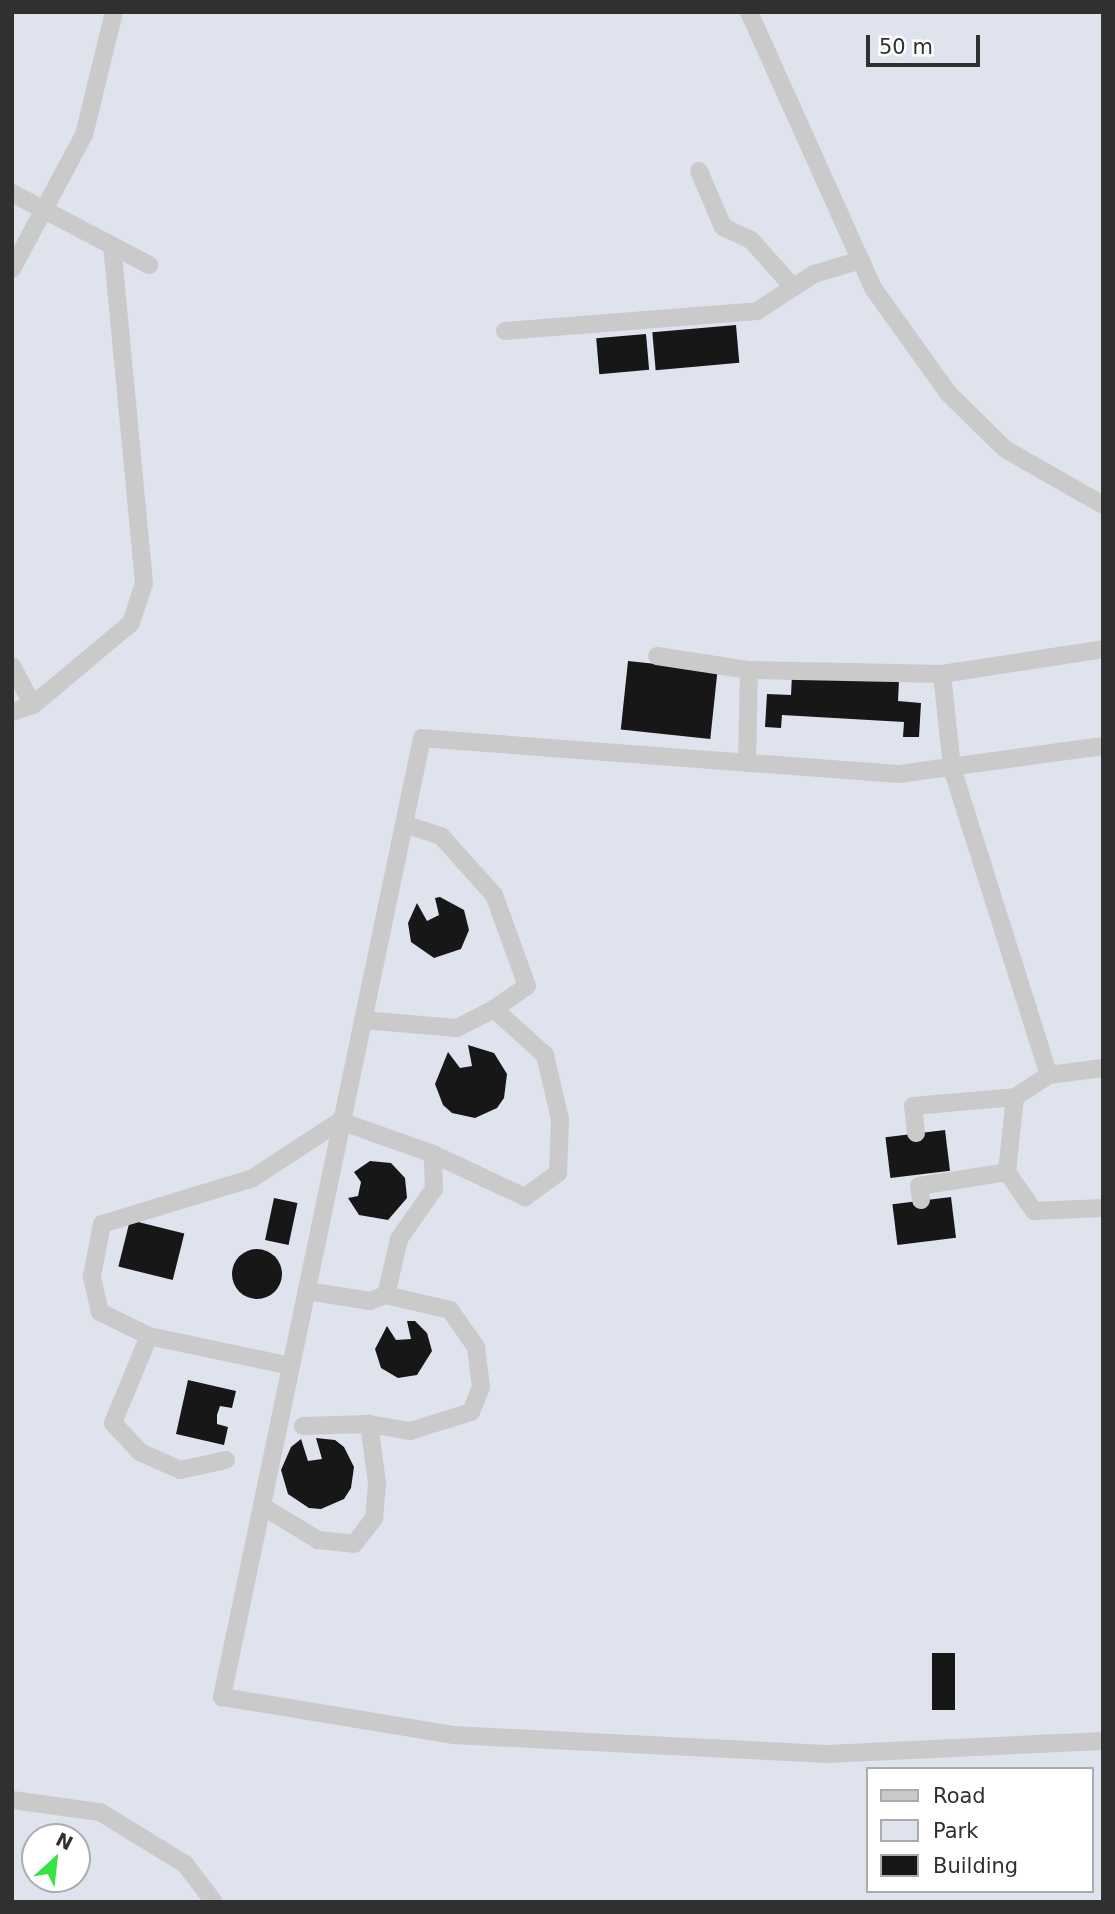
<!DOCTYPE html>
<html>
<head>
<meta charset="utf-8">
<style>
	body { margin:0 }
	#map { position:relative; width:1115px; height:1914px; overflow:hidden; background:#fff; font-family:"DejaVu Sans",sans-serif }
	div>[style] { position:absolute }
	.green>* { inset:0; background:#dee3ed }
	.building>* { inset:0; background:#171717; transform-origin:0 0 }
	.round { border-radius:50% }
	.minor>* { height:18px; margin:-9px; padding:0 9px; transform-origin:9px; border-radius:9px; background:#cacaca }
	span { translate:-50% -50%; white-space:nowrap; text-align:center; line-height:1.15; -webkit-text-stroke:7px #fff; paint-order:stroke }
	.frame { position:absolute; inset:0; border:14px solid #303030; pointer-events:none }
	.legend { position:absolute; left:866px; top:1767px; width:228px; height:126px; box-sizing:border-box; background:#fff; border:2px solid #acacac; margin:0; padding:9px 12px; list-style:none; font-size:21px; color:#303030 }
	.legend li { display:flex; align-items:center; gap:14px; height:35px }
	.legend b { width:35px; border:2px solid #acacac }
	.north { position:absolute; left:21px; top:1823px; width:70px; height:70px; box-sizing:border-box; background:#fff; border:2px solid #acacac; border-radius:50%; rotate:27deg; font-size:19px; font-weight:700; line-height:28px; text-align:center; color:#303030 }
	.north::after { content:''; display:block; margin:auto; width:24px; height:32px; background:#34e441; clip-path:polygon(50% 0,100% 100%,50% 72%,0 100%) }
	.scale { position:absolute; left:866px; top:35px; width:114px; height:32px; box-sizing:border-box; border:4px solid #303030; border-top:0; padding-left:9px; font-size:21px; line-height:24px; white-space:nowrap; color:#303030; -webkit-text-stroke:5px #fff; paint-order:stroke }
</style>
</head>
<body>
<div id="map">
	<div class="green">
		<i style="clip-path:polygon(evenodd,12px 12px,1103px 12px,1103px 1902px,12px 1902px,12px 12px,868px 1769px,1092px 1769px,1092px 1891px,868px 1891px,868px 1769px,12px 12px,35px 1837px,77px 1837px,77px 1879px,35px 1879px,35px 1837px)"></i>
	</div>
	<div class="building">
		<i style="left:736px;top:325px;width:38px;height:84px;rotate:85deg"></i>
		<i style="left:646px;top:334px;width:36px;height:50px;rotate:85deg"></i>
		<i style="left:628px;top:661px;width:90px;height:69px;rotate:6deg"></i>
		<i style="clip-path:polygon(792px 675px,899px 680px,898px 701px,921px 703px,919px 737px,903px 737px,904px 722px,782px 715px,781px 728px,765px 727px,767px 694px,791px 695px)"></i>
		<i style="clip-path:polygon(440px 897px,464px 910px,469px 930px,461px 949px,434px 958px,411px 942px,408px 923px,417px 903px,427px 921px,439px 915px,435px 898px)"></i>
		<i style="clip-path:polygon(468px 1045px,494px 1053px,507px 1074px,504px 1098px,497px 1108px,475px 1118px,452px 1113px,443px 1105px,435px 1084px,448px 1052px,460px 1068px,472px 1066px)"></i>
		<i style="left:945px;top:1130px;width:41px;height:60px;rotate:83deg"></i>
		<i style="clip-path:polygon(370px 1161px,391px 1163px,405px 1178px,407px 1198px,388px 1220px,359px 1215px,348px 1198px,358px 1196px,361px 1182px,354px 1172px)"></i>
		<i style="left:951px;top:1197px;width:41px;height:59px;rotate:83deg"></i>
		<i style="left:274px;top:1198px;width:24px;height:43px;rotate:12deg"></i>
		<i style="left:130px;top:1220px;width:56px;height:48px;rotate:14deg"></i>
		<i class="round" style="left:232px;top:1249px;width:50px;height:50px"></i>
		<i style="clip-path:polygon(407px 1321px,415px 1321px,427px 1333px,432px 1351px,417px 1375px,398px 1378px,381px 1368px,375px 1349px,387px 1326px,396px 1340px,411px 1339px)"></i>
		<i style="clip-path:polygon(188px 1380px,236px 1391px,232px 1408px,220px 1406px,217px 1415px,217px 1424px,228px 1427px,224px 1445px,176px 1434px)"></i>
		<i style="clip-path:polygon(316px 1438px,335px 1440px,344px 1447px,354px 1467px,351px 1488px,344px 1499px,321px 1509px,309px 1508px,288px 1494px,281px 1470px,291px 1447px,301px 1439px,308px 1461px,322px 1459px)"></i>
		<i style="left:932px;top:1653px;width:23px;height:57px"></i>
	</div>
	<div class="minor">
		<i style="left:749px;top:12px;width:303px;rotate:65.8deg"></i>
		<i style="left:873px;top:288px;width:130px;rotate:54.4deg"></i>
		<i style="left:949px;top:394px;width:78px;rotate:44.5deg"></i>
		<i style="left:1005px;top:449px;width:113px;rotate:29.7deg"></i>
		<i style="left:699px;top:171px;width:61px;rotate:66.8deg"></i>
		<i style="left:723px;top:227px;width:31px;rotate:25deg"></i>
		<i style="left:751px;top:240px;width:63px;rotate:48.2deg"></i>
		<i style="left:12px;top:193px;width:155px;rotate:27.7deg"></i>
		<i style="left:12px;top:269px;width:152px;rotate:-61.8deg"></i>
		<i style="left:84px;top:135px;width:127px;rotate:-76.3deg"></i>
		<i style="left:505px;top:331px;width:253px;rotate:-4.5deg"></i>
		<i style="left:757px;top:311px;width:68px;rotate:-33deg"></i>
		<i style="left:814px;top:274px;width:49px;rotate:-16.6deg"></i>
		<i style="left:657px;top:656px;width:93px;rotate:8.7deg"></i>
		<i style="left:749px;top:670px;width:193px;rotate:1.2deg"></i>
		<i style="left:942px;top:674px;width:163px;rotate:-8.8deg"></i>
		<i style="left:12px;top:666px;width:44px;rotate:61.7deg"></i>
		<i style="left:942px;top:674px;width:95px;rotate:83.9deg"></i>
		<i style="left:952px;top:768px;width:322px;rotate:72.5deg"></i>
		<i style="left:1049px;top:1075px;width:54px;rotate:-7.4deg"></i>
		<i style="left:12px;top:712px;width:22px;rotate:-18deg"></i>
		<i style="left:33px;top:705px;width:128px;rotate:-39.9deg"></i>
		<i style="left:131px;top:623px;width:42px;rotate:-72deg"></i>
		<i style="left:144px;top:583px;width:339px;rotate:-95.4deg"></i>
		<i style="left:1103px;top:746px;width:207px;rotate:172.2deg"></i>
		<i style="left:898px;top:774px;width:477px;rotate:-175.7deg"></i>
		<i style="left:422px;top:738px;width:980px;rotate:101.78deg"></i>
		<i style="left:222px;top:1697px;width:234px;rotate:9.3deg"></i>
		<i style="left:453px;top:1735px;width:374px;rotate:2.9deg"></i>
		<i style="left:827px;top:1754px;width:276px;rotate:-2.7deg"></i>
		<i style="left:747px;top:763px;width:93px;rotate:-88.8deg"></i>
		<i style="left:363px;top:1020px;width:94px;rotate:4.9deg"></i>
		<i style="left:457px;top:1028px;width:42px;rotate:-27.2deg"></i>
		<i style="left:1049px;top:1075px;width:40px;rotate:147.1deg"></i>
		<i style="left:1015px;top:1097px;width:75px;rotate:96.1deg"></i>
		<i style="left:1007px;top:1172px;width:47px;rotate:55.3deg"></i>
		<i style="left:1034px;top:1211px;width:69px;rotate:-2.5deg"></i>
		<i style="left:916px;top:1133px;width:27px;rotate:-96deg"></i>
		<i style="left:913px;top:1106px;width:102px;rotate:-5deg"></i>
		<i style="left:921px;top:1200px;width:14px;rotate:-98deg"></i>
		<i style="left:919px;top:1186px;width:89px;rotate:-9deg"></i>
		<i style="left:307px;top:1291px;width:64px;rotate:9deg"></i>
		<i style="left:370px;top:1301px;width:17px;rotate:-21deg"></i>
		<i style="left:149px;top:1336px;width:94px;rotate:112.5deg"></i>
		<i style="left:113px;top:1423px;width:40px;rotate:47deg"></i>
		<i style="left:140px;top:1452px;width:44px;rotate:24.2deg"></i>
		<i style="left:180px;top:1470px;width:47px;rotate:-12.3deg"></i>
		<i style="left:291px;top:1366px;width:145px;rotate:-168.1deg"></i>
		<i style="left:149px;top:1336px;width:55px;rotate:-153.9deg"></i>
		<i style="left:100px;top:1312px;width:37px;rotate:-103deg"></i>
		<i style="left:92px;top:1276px;width:53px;rotate:-79.1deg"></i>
		<i style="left:102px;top:1224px;width:158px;rotate:-16.9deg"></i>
		<i style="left:253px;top:1178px;width:104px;rotate:-33.2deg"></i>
		<i style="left:340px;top:1121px;width:99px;rotate:19.5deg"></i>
		<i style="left:303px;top:1426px;width:66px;rotate:-1.7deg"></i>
		<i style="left:262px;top:1506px;width:66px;rotate:31.3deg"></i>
		<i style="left:318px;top:1540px;width:36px;rotate:6deg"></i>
		<i style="left:354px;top:1544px;width:33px;rotate:-52deg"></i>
		<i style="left:374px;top:1518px;width:35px;rotate:-85deg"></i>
		<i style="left:377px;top:1483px;width:60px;rotate:-97.7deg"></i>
		<i style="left:369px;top:1424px;width:42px;rotate:9.7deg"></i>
		<i style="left:410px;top:1431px;width:64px;rotate:-17.3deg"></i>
		<i style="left:471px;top:1412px;width:27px;rotate:-68deg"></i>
		<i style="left:481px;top:1387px;width:40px;rotate:-97.1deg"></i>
		<i style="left:476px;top:1347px;width:45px;rotate:-125.1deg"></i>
		<i style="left:450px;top:1310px;width:66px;rotate:-166.8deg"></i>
		<i style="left:386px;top:1295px;width:57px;rotate:-76.9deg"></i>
		<i style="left:399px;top:1239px;width:61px;rotate:-55deg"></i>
		<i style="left:434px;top:1189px;width:35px;rotate:-92deg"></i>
		<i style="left:433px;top:1154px;width:102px;rotate:25.1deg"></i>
		<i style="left:525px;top:1197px;width:41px;rotate:-36deg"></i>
		<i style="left:558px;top:1173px;width:54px;rotate:-87.9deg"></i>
		<i style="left:560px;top:1119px;width:66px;rotate:-103.2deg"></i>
		<i style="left:545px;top:1055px;width:69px;rotate:-138deg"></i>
		<i style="left:494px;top:1009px;width:40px;rotate:-34.9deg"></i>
		<i style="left:527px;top:986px;width:97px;rotate:-109.9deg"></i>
		<i style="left:494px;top:895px;width:79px;rotate:-131.9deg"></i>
		<i style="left:441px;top:836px;width:39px;rotate:-162deg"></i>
		<i style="left:12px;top:1800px;width:89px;rotate:7.8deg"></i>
		<i style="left:100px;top:1812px;width:100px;rotate:31.5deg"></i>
		<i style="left:185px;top:1864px;width:48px;rotate:52.7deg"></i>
	</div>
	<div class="frame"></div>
	<ul class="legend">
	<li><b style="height:9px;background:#cacaca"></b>Road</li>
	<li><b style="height:19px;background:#dee3ed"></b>Park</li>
	<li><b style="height:19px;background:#171717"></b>Building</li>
	</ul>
	<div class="north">N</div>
	<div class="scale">50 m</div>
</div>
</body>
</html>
